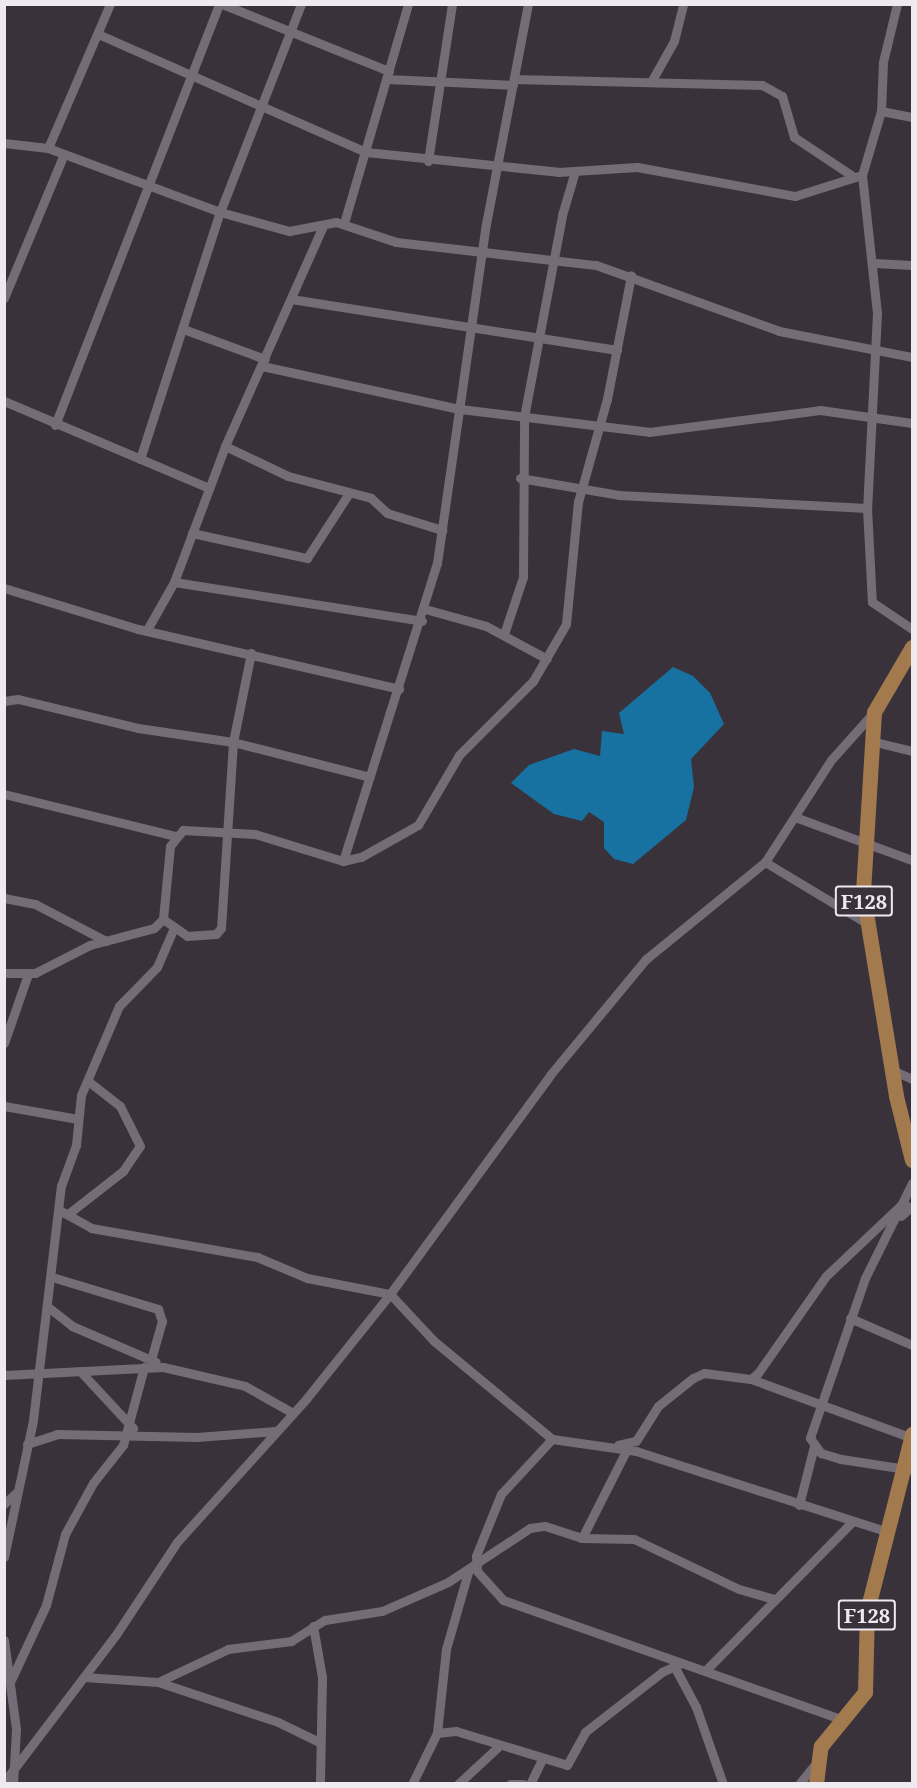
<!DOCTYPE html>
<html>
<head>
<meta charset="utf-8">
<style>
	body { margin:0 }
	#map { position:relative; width:917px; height:1788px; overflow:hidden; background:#39323b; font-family:"Noto Serif",serif }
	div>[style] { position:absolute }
	.water>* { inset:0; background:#1772a1 }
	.minor>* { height:9px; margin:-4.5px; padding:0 4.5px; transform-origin:4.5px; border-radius:4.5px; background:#746c76 }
	.primary>* { height:15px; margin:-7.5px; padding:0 7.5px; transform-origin:7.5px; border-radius:7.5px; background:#a37a4d }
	span { translate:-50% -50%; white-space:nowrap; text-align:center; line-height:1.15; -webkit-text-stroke:4.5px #39323b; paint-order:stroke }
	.shield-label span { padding:2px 4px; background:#39323b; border:2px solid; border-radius:4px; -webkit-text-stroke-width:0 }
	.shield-label { font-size:20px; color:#efeaef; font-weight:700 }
	.frame { position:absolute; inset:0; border:6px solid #efeaef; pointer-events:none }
</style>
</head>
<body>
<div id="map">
	<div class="water">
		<i style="clip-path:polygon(673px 667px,693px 676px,710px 693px,724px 724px,691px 759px,694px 787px,686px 820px,633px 864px,614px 859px,604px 848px,604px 822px,589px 812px,582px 821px,554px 814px,511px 783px,529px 765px,574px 749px,600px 756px,602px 731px,624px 734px,619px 713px)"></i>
	</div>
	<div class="minor">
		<i style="left:222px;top:4px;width:180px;rotate:21.9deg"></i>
		<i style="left:897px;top:4px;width:60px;rotate:103.6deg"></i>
		<i style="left:883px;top:62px;width:49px;rotate:92.3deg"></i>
		<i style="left:881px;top:111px;width:67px;rotate:106.5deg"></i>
		<i style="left:862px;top:175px;width:139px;rotate:83.8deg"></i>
		<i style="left:877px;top:313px;width:195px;rotate:92.9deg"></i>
		<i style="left:867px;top:508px;width:94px;rotate:87deg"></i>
		<i style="left:872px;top:602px;width:48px;rotate:34deg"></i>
		<i style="left:98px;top:34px;width:293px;rotate:23.8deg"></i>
		<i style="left:366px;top:152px;width:193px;rotate:5.9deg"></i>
		<i style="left:558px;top:172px;width:79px;rotate:-3.6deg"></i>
		<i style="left:637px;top:167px;width:161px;rotate:10.4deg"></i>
		<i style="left:795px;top:196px;width:70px;rotate:-17.4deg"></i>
		<i style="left:387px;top:79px;width:126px;rotate:2.7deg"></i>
		<i style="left:514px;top:79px;width:248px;rotate:1.4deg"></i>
		<i style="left:762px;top:85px;width:23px;rotate:29deg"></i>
		<i style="left:782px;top:96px;width:43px;rotate:73.7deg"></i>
		<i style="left:794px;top:137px;width:69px;rotate:33.7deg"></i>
		<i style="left:651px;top:82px;width:47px;rotate:-60.7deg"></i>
		<i style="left:674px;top:41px;width:38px;rotate:-76deg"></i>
		<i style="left:881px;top:111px;width:32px;rotate:11deg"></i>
		<i style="left:4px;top:143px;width:44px;rotate:6.5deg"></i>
		<i style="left:48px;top:148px;width:184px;rotate:20.4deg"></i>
		<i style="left:220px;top:212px;width:72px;rotate:15.4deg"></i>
		<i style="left:289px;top:231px;width:48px;rotate:-10.8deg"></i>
		<i style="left:336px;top:222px;width:63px;rotate:18.4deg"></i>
		<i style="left:396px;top:242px;width:201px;rotate:6.6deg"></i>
		<i style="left:596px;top:265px;width:195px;rotate:19.8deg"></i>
		<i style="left:779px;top:331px;width:136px;rotate:11.1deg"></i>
		<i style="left:48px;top:148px;width:157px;rotate:-66.7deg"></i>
		<i style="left:428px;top:161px;width:159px;rotate:-81.3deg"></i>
		<i style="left:344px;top:223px;width:228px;rotate:-73.7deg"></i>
		<i style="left:874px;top:263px;width:38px;rotate:3deg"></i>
		<i style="left:4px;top:298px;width:156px;rotate:-67.4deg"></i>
		<i style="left:291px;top:299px;width:330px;rotate:8.9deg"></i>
		<i style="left:186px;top:330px;width:84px;rotate:20.2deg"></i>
		<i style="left:262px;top:366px;width:203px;rotate:12.3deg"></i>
		<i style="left:460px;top:409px;width:190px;rotate:6.9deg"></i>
		<i style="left:649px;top:432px;width:172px;rotate:-7.3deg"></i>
		<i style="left:820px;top:410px;width:93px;rotate:8deg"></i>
		<i style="left:4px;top:401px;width:223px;rotate:23deg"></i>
		<i style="left:55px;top:425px;width:452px;rotate:-68.7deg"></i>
		<i style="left:225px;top:446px;width:70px;rotate:25.5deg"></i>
		<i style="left:288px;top:476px;width:86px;rotate:14.8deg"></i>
		<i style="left:371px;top:498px;width:22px;rotate:43deg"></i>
		<i style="left:387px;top:513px;width:58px;rotate:17.2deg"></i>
		<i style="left:140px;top:459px;width:260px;rotate:-72.1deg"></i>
		<i style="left:220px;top:212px;width:223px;rotate:-68.7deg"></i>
		<i style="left:520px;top:478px;width:100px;rotate:9.7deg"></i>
		<i style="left:619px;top:495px;width:248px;rotate:3deg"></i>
		<i style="left:192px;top:533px;width:118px;rotate:12.3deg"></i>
		<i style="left:307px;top:558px;width:77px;rotate:-57.1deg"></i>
		<i style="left:174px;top:582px;width:251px;rotate:8.9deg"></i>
		<i style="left:4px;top:588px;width:140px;rotate:17deg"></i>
		<i style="left:138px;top:629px;width:268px;rotate:12.9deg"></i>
		<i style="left:425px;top:609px;width:63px;rotate:15.6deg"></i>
		<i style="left:486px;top:626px;width:69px;rotate:28.4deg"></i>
		<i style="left:148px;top:628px;width:53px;rotate:-60.5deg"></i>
		<i style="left:174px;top:582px;width:145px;rotate:-69.4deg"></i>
		<i style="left:225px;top:446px;width:241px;rotate:-66deg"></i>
		<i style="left:504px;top:634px;width:60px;rotate:-71.6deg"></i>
		<i style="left:523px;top:577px;width:160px;rotate:-89.6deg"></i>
		<i style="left:524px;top:417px;width:206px;rotate:-79.3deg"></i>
		<i style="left:562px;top:215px;width:46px;rotate:-73.5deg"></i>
		<i style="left:4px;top:701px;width:14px;rotate:-8deg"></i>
		<i style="left:18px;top:699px;width:123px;rotate:13.6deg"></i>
		<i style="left:138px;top:728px;width:96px;rotate:8.4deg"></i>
		<i style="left:233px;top:742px;width:141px;rotate:14.3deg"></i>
		<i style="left:871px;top:741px;width:42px;rotate:13.7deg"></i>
		<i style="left:4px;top:794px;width:176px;rotate:13.8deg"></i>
		<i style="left:795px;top:817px;width:125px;rotate:20.2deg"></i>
		<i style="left:343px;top:861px;width:312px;rotate:-72.5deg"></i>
		<i style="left:437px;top:563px;width:343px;rotate:-81.8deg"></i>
		<i style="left:486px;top:224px;width:224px;rotate:-79.2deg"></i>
		<i style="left:765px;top:862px;width:120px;rotate:31deg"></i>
		<i style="left:4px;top:898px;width:32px;rotate:11deg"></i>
		<i style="left:35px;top:904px;width:80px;rotate:27.5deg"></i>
		<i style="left:163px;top:919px;width:29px;rotate:35deg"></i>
		<i style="left:187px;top:936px;width:29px;rotate:-4deg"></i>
		<i style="left:216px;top:934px;width:8px;rotate:-50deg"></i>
		<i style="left:221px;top:928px;width:186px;rotate:-86.3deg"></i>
		<i style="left:233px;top:742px;width:91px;rotate:-78.6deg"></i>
		<i style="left:4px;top:973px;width:31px"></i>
		<i style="left:35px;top:973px;width:62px;rotate:-27deg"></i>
		<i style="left:90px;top:945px;width:66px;rotate:-14.9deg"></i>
		<i style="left:154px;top:928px;width:13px;rotate:-45deg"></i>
		<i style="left:163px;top:919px;width:73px;rotate:-84.5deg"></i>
		<i style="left:170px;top:846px;width:21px;rotate:-51deg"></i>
		<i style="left:183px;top:830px;width:72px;rotate:3.2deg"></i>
		<i style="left:255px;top:834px;width:92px;rotate:17.1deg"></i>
		<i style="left:343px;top:861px;width:18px;rotate:-13deg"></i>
		<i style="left:361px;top:857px;width:65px;rotate:-29.3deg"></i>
		<i style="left:418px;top:825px;width:81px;rotate:-59.6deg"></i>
		<i style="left:459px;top:755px;width:105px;rotate:-45deg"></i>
		<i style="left:533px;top:681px;width:66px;rotate:-59.9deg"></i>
		<i style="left:566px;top:624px;width:123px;rotate:-84.4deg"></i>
		<i style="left:578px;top:502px;width:107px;rotate:-74.3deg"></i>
		<i style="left:607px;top:399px;width:126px;rotate:-79deg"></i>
		<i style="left:4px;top:1043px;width:73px;rotate:-70.8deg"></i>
		<i style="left:892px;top:1070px;width:22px;rotate:24deg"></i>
		<i style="left:4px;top:1106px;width:75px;rotate:10deg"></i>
		<i style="left:912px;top:1183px;width:106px;rotate:116.3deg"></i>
		<i style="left:865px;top:1278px;width:169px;rotate:109deg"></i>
		<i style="left:810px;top:1438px;width:19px;rotate:54deg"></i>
		<i style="left:821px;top:1453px;width:21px;rotate:17deg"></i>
		<i style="left:841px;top:1459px;width:72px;rotate:8.8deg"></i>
		<i style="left:59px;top:1210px;width:37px;rotate:29deg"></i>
		<i style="left:91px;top:1228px;width:169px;rotate:9.9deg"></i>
		<i style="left:257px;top:1257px;width:54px;rotate:22.8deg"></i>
		<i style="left:307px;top:1278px;width:85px;rotate:10.9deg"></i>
		<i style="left:390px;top:1294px;width:64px;rotate:46.9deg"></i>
		<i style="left:434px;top:1341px;width:153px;rotate:39.7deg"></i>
		<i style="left:552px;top:1439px;width:85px;rotate:8.1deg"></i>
		<i style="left:636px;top:1451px;width:265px;rotate:17.8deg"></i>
		<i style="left:68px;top:1214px;width:70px;rotate:-38deg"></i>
		<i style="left:123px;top:1171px;width:30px;rotate:-56deg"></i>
		<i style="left:140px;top:1146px;width:45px;rotate:-116.6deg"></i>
		<i style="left:120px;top:1106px;width:41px;rotate:-142deg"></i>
		<i style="left:901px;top:1216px;width:15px;rotate:-42deg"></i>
		<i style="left:52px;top:1277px;width:111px;rotate:16.8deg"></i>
		<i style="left:158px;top:1309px;width:13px;rotate:72deg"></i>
		<i style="left:162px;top:1321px;width:40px;rotate:106deg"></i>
		<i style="left:48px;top:1307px;width:31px;rotate:38deg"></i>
		<i style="left:72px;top:1326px;width:91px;rotate:23.2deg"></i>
		<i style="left:850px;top:1318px;width:68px;rotate:23.5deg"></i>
		<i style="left:80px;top:1371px;width:78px;rotate:47.1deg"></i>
		<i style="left:4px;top:1375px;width:159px;rotate:-2.9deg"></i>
		<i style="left:163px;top:1367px;width:84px;rotate:13deg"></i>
		<i style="left:245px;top:1386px;width:55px;rotate:29.4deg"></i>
		<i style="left:751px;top:1379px;width:171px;rotate:20.1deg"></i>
		<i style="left:552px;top:1439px;width:75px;rotate:132.8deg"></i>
		<i style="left:501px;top:1494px;width:67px;rotate:112deg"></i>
		<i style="left:476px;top:1556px;width:15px;rotate:86deg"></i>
		<i style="left:477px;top:1571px;width:39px;rotate:48deg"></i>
		<i style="left:503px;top:1600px;width:358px;rotate:19.4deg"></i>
		<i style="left:27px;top:1444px;width:32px;rotate:-18deg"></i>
		<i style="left:57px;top:1434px;width:140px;rotate:1.2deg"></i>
		<i style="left:197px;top:1437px;width:79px;rotate:-4.3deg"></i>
		<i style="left:618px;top:1445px;width:18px;rotate:-13deg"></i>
		<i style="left:636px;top:1441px;width:41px;rotate:-57.8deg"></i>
		<i style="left:658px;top:1406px;width:45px;rotate:-38.7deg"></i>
		<i style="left:693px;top:1378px;width:12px;rotate:-24deg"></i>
		<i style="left:704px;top:1373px;width:47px;rotate:7.3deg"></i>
		<i style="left:751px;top:1379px;width:9px;rotate:-41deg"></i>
		<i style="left:758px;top:1373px;width:118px;rotate:-55deg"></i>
		<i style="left:826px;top:1276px;width:108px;rotate:-43.5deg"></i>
		<i style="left:4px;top:1504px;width:16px;rotate:-43deg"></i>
		<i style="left:799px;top:1505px;width:61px;rotate:-75.7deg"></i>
		<i style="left:584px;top:1534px;width:95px;rotate:-63.2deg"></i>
		<i style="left:4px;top:1557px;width:140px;rotate:-78deg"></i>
		<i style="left:33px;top:1420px;width:236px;rotate:-83.2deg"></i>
		<i style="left:61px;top:1186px;width:44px;rotate:-69.9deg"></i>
		<i style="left:76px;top:1145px;width:50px;rotate:-84.3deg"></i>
		<i style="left:81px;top:1095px;width:97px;rotate:-66.9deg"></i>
		<i style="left:119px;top:1006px;width:54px;rotate:-45.7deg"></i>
		<i style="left:157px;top:967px;width:40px;rotate:-66.6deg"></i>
		<i style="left:313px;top:1626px;width:52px;rotate:80deg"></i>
		<i style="left:322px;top:1677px;width:107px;rotate:91.1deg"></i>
		<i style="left:4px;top:1640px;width:90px;rotate:82.3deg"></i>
		<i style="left:16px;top:1729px;width:55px;rotate:93.1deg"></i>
		<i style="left:674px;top:1666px;width:47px;rotate:61.8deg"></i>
		<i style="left:696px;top:1707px;width:82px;rotate:70.7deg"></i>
		<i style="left:705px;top:1671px;width:211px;rotate:-45.4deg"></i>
		<i style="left:84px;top:1677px;width:74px;rotate:3.9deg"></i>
		<i style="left:158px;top:1682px;width:77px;rotate:-25.2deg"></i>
		<i style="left:228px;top:1649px;width:64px;rotate:-7.2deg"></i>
		<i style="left:291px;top:1641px;width:40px;rotate:-32deg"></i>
		<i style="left:325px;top:1620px;width:58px;rotate:-9deg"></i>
		<i style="left:382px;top:1611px;width:72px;rotate:-23.7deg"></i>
		<i style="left:448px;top:1582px;width:98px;rotate:-33.4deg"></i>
		<i style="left:530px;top:1528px;width:15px;rotate:-8deg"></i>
		<i style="left:545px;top:1526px;width:38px;rotate:18deg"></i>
		<i style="left:581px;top:1538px;width:53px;rotate:1.1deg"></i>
		<i style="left:634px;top:1539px;width:116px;rotate:25.5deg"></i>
		<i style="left:739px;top:1589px;width:37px;rotate:16deg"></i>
		<i style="left:10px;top:1682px;width:85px;rotate:-64.9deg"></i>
		<i style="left:46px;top:1605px;width:73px;rotate:-75deg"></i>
		<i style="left:65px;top:1534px;width:58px;rotate:-61.2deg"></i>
		<i style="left:93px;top:1483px;width:48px;rotate:-51.7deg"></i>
		<i style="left:123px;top:1445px;width:81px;rotate:-74.9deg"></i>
		<i style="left:158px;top:1682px;width:126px;rotate:18.4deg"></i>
		<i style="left:278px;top:1722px;width:46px;rotate:26deg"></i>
		<i style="left:437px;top:1733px;width:19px;rotate:-6deg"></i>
		<i style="left:456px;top:1731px;width:116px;rotate:17deg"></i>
		<i style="left:567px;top:1765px;width:38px;rotate:-61deg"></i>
		<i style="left:585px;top:1732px;width:98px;rotate:-37.9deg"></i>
		<i style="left:662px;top:1672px;width:21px;rotate:-25deg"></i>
		<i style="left:4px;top:1782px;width:183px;rotate:-52.8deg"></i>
		<i style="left:115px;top:1636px;width:113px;rotate:-56.6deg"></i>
		<i style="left:177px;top:1542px;width:193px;rotate:-47.9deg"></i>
		<i style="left:306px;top:1399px;width:134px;rotate:-51.3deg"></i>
		<i style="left:390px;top:1294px;width:271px;rotate:-53.8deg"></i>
		<i style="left:550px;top:1075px;width:151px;rotate:-50.4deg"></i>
		<i style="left:646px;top:959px;width:154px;rotate:-39.2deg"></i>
		<i style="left:765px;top:862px;width:121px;rotate:-57.1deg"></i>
		<i style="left:831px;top:760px;width:64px;rotate:-48.1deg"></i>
		<i style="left:412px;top:1784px;width:57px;rotate:-63.9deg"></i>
		<i style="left:437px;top:1733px;width:84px;rotate:-83.9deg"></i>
		<i style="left:446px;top:1649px;width:83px;rotate:-74deg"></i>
		<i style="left:458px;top:1784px;width:54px;rotate:-42.8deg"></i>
		<i style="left:510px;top:1784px;width:13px"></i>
		<i style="left:530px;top:1784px;width:28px;rotate:-64deg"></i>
		<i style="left:799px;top:1784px;width:28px;rotate:-51deg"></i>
	</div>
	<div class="primary">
		<i style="left:912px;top:647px;width:75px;rotate:120.3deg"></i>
		<i style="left:874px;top:712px;width:182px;rotate:93.5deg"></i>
		<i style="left:863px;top:894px;width:205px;rotate:80.7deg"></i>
		<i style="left:896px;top:1096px;width:66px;rotate:76deg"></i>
		<i style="left:816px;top:1784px;width:38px;rotate:-83deg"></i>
		<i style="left:821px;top:1746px;width:70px;rotate:-50.8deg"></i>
		<i style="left:865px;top:1692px;width:81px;rotate:-88.6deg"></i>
		<i style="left:867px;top:1611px;width:183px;rotate:-75.7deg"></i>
	</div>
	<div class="shield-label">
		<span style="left:864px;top:901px">F128</span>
		<span style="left:867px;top:1615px">F128</span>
	</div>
	<div class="frame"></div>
</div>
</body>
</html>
